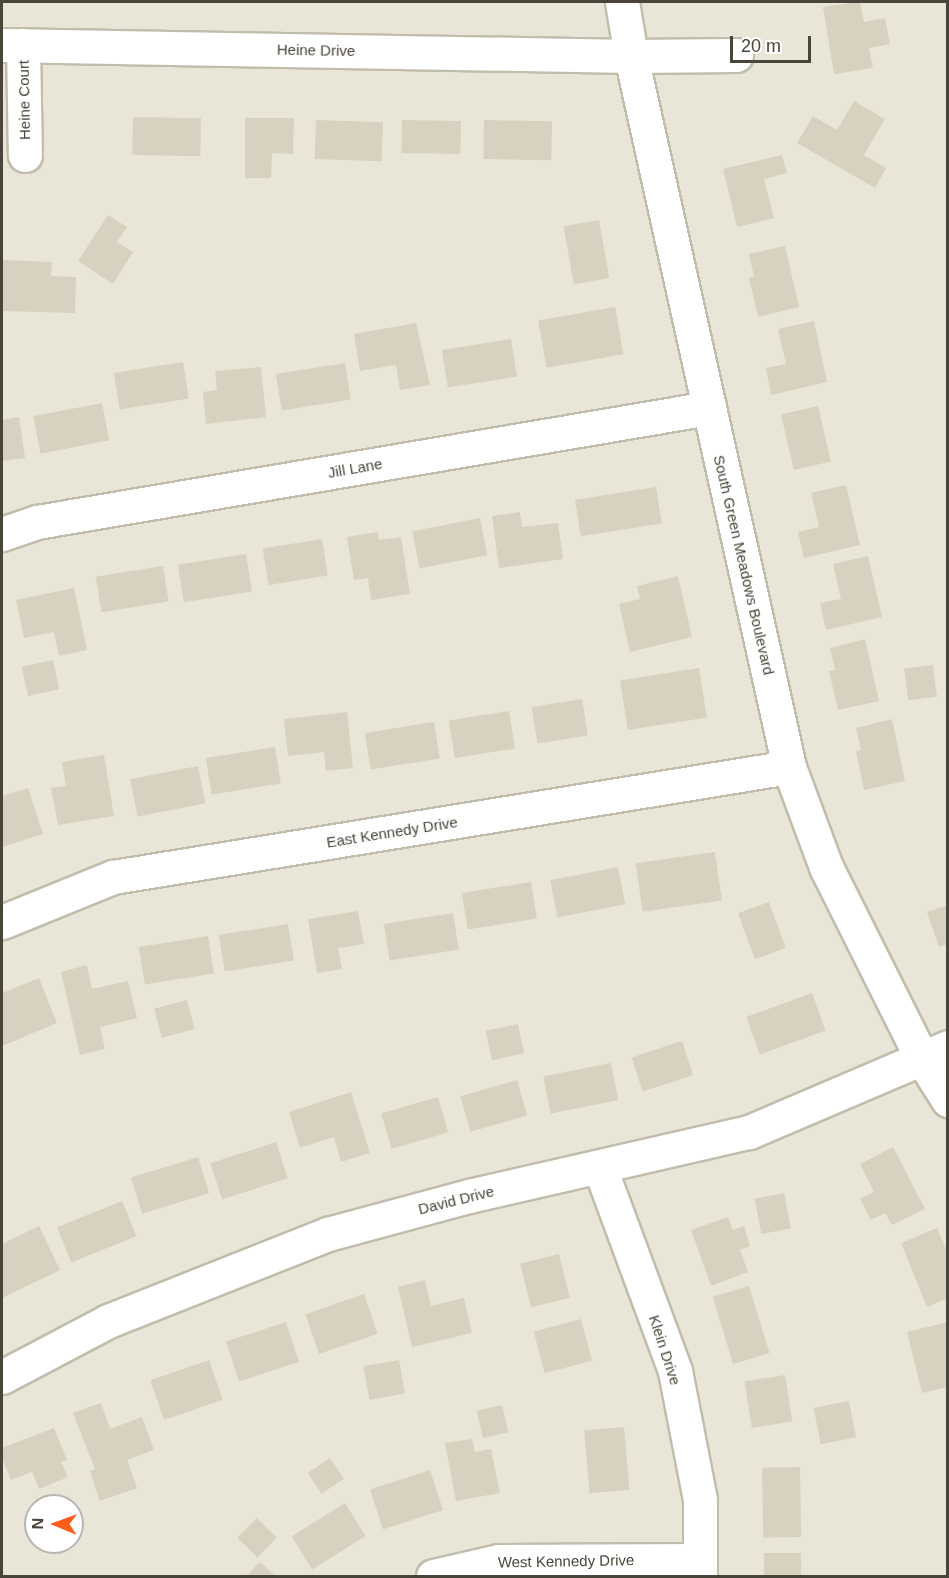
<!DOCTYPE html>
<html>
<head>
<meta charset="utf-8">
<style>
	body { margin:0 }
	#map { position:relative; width:949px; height:1578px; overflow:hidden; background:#f5f3ea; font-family:Arial,sans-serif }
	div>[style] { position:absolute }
	.residential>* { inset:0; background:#e9e6d8 }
	.building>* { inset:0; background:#d7d1bf; transform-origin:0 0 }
	.roads { filter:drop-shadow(2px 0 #c1bdac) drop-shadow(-2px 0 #c1bdac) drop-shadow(0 2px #c1bdac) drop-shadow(0 -2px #c1bdac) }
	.minor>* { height:33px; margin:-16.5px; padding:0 16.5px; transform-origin:16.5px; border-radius:16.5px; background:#fff }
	span { translate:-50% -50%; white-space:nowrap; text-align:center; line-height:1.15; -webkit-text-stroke:6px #fff; paint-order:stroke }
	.street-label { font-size:15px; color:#494538 }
	.frame { position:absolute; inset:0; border:3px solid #494538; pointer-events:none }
	.north { position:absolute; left:24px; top:1494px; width:60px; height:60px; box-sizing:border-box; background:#fff; border:2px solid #b6b5af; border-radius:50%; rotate:271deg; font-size:16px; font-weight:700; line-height:24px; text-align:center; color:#494538 }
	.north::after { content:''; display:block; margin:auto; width:21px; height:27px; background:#fb5d1c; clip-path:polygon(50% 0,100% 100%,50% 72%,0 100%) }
	.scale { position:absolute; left:730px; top:36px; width:81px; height:27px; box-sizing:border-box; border:3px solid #494538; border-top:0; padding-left:8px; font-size:18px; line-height:21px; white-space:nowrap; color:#494538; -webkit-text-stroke:4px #fff; paint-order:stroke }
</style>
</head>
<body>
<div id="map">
	<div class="residential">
		<i style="clip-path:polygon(evenodd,2px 2px,947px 2px,947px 1576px,2px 1576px,2px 2px,36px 1506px,72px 1506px,72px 1542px,36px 1542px,36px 1506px)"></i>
	</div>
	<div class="building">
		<i style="clip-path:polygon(860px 2px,864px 22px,885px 18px,890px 44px,869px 48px,873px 68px,834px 74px,823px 7px)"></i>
		<i style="clip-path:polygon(854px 101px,885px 119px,864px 155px,886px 168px,875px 188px,797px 143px,813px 116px,837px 130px)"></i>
		<i style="left:133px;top:117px;width:68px;height:38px;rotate:1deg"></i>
		<i style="clip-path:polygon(245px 118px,294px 118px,293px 154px,272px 153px,271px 178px,245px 178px)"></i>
		<i style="left:316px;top:120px;width:67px;height:39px;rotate:2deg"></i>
		<i style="left:402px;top:120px;width:59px;height:33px;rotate:1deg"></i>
		<i style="left:484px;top:120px;width:68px;height:39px;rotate:1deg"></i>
		<i style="clip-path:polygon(782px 155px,787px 173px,764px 179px,774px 218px,737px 227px,723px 169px)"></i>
		<i style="clip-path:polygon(108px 215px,127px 227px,117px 242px,133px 252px,113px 284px,78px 261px)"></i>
		<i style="left:599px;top:220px;width:59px;height:36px;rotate:80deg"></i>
		<i style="clip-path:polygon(785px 246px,799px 307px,758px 317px,749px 278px,754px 277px,749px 254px)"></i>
		<i style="clip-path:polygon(2px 260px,52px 262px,51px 276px,76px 277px,75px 313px,2px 311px)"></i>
		<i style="left:615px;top:307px;width:48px;height:78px;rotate:80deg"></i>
		<i style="clip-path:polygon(814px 321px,827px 382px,771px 395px,766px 368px,786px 364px,778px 329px)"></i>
		<i style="clip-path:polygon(416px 323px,430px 385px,400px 390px,396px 365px,360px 371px,354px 334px)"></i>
		<i style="left:511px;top:339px;width:38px;height:70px;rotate:81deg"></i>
		<i style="left:183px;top:362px;width:37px;height:70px;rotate:81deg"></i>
		<i style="left:345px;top:363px;width:37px;height:70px;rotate:81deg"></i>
		<i style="clip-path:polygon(261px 367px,266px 417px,206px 424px,203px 392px,217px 390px,215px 371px)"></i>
		<i style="left:102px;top:403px;width:38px;height:70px;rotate:79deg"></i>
		<i style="left:818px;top:406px;width:57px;height:38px;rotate:77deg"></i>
		<i style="clip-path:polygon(19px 417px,25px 458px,2px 461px,2px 420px)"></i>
		<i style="clip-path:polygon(846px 485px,860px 545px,804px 558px,798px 532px,819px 527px,811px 493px)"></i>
		<i style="left:656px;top:487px;width:37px;height:82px;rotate:81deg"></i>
		<i style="clip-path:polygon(520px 512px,522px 527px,558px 523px,563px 559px,499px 568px,492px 516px)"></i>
		<i style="left:480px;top:518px;width:38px;height:69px;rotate:79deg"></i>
		<i style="clip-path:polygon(378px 532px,379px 540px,401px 537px,410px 594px,371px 600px,368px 578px,354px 580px,347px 537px)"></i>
		<i style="left:322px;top:539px;width:37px;height:60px;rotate:81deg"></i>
		<i style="left:246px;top:554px;width:38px;height:69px;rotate:81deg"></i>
		<i style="clip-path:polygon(868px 556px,882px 617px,826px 630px,820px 603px,841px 599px,833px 564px)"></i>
		<i style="left:163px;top:566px;width:36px;height:68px;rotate:81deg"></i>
		<i style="clip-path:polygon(678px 576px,692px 637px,630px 652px,619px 604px,640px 599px,637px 586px)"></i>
		<i style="clip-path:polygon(74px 588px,87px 650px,59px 656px,54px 632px,24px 638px,16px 600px)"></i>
		<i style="clip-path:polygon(865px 639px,879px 701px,838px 710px,829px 671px,835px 670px,830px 648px)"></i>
		<i style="left:53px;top:660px;width:30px;height:32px;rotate:78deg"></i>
		<i style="left:933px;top:665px;width:32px;height:29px;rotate:83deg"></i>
		<i style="left:699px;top:668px;width:50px;height:80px;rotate:81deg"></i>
		<i style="left:582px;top:699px;width:37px;height:51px;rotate:81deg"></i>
		<i style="left:509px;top:711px;width:38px;height:61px;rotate:81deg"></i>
		<i style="clip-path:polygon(347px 712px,353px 768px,326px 771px,324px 752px,288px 756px,284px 719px)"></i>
		<i style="clip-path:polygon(892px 719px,905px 781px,864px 790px,856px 751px,861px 750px,856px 728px)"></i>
		<i style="left:434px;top:722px;width:37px;height:70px;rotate:81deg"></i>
		<i style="left:275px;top:747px;width:37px;height:70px;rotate:81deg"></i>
		<i style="clip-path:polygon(104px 755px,114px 816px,58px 825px,51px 788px,66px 786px,62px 762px)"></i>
		<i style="left:198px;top:766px;width:38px;height:69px;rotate:79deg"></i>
		<i style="clip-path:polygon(28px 788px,43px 834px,2px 847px,2px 796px)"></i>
		<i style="left:715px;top:852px;width:49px;height:80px;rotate:82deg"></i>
		<i style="left:618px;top:867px;width:38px;height:69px;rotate:79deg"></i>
		<i style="left:531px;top:882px;width:37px;height:70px;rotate:81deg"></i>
		<i style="left:769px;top:902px;width:49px;height:33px;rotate:70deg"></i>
		<i style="clip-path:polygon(948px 905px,948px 944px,939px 947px,927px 912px)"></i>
		<i style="clip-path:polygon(358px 911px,364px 944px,338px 948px,342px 969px,317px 973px,308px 919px)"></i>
		<i style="left:453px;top:913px;width:37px;height:70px;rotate:81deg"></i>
		<i style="left:288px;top:924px;width:37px;height:70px;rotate:81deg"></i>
		<i style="left:208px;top:936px;width:38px;height:70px;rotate:81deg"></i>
		<i style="clip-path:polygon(87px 965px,92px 989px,128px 981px,137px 1018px,100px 1027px,105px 1049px,80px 1055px,61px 972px)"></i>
		<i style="clip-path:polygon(39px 978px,57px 1023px,2px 1046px,2px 993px)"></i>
		<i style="left:812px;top:993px;width:40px;height:70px;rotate:70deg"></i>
		<i style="left:187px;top:1000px;width:30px;height:34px;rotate:75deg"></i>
		<i style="left:518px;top:1024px;width:30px;height:33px;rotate:78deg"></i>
		<i style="left:682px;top:1041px;width:36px;height:53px;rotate:72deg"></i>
		<i style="left:611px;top:1063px;width:38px;height:69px;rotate:79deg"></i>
		<i style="left:517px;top:1080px;width:37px;height:59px;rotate:74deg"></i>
		<i style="clip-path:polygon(351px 1092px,370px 1153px,341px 1162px,334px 1137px,300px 1148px,289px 1112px)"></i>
		<i style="left:438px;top:1097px;width:37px;height:59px;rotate:74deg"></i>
		<i style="left:276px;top:1142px;width:38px;height:69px;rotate:72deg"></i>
		<i style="clip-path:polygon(893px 1147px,925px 1209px,892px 1225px,885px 1213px,871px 1220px,860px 1199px,874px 1192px,860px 1164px)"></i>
		<i style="left:198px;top:1157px;width:38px;height:70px;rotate:73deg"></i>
		<i style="left:784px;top:1193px;width:36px;height:30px;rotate:79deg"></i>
		<i style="left:122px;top:1201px;width:38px;height:70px;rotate:68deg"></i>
		<i style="clip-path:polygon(728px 1217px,733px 1230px,744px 1226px,750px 1246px,740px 1250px,748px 1272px,711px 1286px,691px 1230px)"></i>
		<i style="clip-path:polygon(39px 1226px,60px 1270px,2px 1298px,2px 1244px)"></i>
		<i style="clip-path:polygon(937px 1228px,948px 1254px,948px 1298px,927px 1307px,901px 1243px)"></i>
		<i style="left:559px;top:1254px;width:45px;height:40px;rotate:76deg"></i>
		<i style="clip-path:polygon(425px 1280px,431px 1306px,464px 1298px,472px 1333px,412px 1347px,398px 1287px)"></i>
		<i style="left:749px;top:1286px;width:70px;height:38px;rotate:73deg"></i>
		<i style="left:364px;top:1294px;width:42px;height:62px;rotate:71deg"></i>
		<i style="left:581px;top:1319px;width:43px;height:49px;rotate:75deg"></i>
		<i style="left:286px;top:1322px;width:42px;height:63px;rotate:72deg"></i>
		<i style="clip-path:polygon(948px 1322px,948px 1387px,922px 1393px,907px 1332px)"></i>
		<i style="left:209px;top:1360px;width:42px;height:62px;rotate:71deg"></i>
		<i style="left:399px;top:1360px;width:34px;height:36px;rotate:80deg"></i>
		<i style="left:785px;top:1375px;width:47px;height:41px;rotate:81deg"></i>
		<i style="left:849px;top:1401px;width:37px;height:36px;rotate:79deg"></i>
		<i style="clip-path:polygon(101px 1403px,110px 1429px,142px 1417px,154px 1450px,127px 1460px,137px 1488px,100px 1501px,90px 1471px,95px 1469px,73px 1413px)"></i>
		<i style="left:502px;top:1405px;width:28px;height:26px;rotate:77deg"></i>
		<i style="left:624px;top:1427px;width:63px;height:40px;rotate:85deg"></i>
		<i style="clip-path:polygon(54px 1428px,67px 1460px,61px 1462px,68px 1477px,39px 1489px,32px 1472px,11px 1480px,2px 1458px,2px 1448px)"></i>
		<i style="clip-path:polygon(472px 1439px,475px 1452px,491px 1449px,500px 1493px,456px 1501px,445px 1443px)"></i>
		<i style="left:330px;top:1458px;width:25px;height:27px;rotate:56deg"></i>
		<i style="left:800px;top:1467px;width:70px;height:38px;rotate:89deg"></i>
		<i style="left:430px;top:1470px;width:42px;height:63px;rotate:72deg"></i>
		<i style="left:345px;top:1503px;width:39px;height:63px;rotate:58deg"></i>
		<i style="left:257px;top:1518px;width:28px;height:28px;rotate:45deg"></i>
		<i style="left:801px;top:1553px;width:23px;height:37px;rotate:90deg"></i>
		<i style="clip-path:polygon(260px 1562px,275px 1576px,246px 1576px)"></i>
	</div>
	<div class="roads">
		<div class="minor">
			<i style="left:622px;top:2px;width:55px;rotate:80.5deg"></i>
			<i style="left:631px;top:56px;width:728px;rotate:77.47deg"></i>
			<i style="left:789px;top:767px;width:107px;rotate:69.7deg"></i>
			<i style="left:826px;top:867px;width:215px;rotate:63.4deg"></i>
			<i style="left:922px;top:1059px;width:49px;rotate:57.6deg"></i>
			<i style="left:2px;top:45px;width:629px;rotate:1deg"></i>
			<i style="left:631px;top:56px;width:105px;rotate:-0.5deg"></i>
			<i style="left:23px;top:45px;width:110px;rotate:89deg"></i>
			<i style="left:2px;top:534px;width:37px;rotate:-19deg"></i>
			<i style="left:37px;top:522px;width:682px;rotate:-9.63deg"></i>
			<i style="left:2px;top:922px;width:120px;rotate:-22.1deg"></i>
			<i style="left:113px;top:877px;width:685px;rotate:-9.24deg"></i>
			<i style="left:600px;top:1168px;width:216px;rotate:69.7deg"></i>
			<i style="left:675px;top:1371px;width:131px;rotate:79deg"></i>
			<i style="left:700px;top:1500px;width:76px;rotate:90deg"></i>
			<i style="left:2px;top:1377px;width:120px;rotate:-27.8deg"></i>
			<i style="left:108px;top:1321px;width:237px;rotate:-21.6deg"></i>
			<i style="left:328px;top:1234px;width:146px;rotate:-15.1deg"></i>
			<i style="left:469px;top:1196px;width:287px;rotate:-12.9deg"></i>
			<i style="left:749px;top:1132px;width:216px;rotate:-23.1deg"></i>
			<i style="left:433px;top:1576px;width:68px;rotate:-12.8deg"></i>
			<i style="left:499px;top:1561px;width:201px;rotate:-0.3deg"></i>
		</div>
	</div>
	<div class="street-label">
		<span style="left:316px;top:50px;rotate:1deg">Heine Drive</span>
		<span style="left:24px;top:100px;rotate:-91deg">Heine Court</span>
		<span style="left:355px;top:468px;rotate:-10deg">Jill Lane</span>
		<span style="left:744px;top:565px;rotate:77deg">South Green Meadows Boulevard</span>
		<span style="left:392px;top:832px;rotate:-9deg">East Kennedy Drive</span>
		<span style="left:456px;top:1200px;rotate:-14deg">David Drive</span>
		<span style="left:665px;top:1350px;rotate:72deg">Klein Drive</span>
		<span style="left:566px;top:1561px;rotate:-1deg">West Kennedy Drive</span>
	</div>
	<div class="frame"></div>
	<div class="north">N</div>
	<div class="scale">20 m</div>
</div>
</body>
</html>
